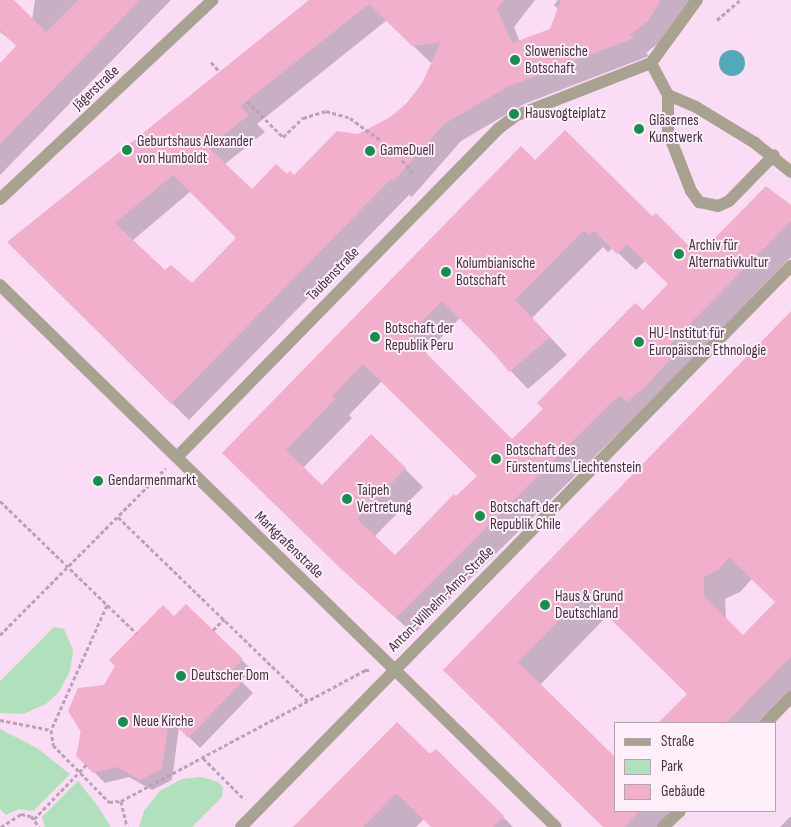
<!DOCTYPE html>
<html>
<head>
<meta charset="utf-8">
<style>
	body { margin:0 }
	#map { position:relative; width:791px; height:827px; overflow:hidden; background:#fbdcf5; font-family:"Sofia Sans Condensed",sans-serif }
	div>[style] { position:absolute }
	.green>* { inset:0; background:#b0e1bc }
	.water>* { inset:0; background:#53a8b9 }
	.round { border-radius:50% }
	.shadow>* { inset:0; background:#0003 }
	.building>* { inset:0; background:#f2afcb }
	.path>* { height:3px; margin-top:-1.5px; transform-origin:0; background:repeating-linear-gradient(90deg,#bca2b7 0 4px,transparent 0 6.5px) }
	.minor>* { height:12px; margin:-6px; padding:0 6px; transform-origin:6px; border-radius:6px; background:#a8a290 }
	.dots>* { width:14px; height:14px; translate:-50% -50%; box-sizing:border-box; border:2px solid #feeffb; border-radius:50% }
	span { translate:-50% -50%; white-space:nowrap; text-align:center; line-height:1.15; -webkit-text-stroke:4px #feeffb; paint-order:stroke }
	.poi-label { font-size:15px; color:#42333f }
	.left { translate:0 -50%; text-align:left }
	.street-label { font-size:15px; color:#42333f }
	.legend { position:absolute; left:614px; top:722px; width:162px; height:90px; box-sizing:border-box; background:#feeffb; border:1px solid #b3a4b0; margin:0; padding:6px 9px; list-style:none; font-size:15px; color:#42333f }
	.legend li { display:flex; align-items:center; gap:10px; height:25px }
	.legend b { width:25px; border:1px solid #b3a4b0 }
</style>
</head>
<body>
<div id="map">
	<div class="green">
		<i style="clip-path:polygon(54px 627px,64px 629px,73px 650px,70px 671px,59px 692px,46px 704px,23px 714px,0 713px,0 681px)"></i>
		<i style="clip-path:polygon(0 729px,37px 748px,70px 774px,33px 811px,19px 809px,6px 815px,0 809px)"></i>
		<i style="clip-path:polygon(202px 777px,218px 782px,223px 787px,222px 797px,192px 827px,139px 827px,144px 811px,160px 791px,182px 779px)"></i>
		<i style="clip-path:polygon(78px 781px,97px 805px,111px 827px,45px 827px,42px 817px)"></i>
	</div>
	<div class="water">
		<i class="round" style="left:719px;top:50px;width:26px;height:26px"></i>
	</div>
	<div class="shadow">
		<i style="clip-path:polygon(0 0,12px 0,32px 20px,35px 0,171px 0,0 175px,0 65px,18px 46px,0 32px)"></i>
		<i style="clip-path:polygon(evenodd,311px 0,535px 0,514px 27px,520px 42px,551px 30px,559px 10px,554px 5px,558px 0,693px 0,665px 38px,646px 53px,649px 56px,524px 104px,461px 141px,412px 197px,409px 195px,189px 420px,9px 242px,311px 0,387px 20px,430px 62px,434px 62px,423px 84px,400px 111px,294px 177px,287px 176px,252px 191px,225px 164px,265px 132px,257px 124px,387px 20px,311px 0,191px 191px,238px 238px,192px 285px,165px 272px,132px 241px,191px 191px)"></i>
		<i style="clip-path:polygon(evenodd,535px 162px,652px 218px,690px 249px,707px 248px,791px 212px,791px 257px,639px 413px,414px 634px,359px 585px,224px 453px,535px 162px,603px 247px,608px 252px,613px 248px,636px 270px,645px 261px,669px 284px,512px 441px,425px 354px,460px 318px,528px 389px,567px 355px,532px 318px,603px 247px,535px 162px,382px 381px,479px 476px,395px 557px,374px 537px,423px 487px,405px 469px,371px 436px,322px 487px,303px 468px,352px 418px,349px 415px,382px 381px)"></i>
		<i style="clip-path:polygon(evenodd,791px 313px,791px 701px,769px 723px,660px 723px,688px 694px,608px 615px,540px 685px,615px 811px,684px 811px,668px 827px,604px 827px,466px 692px,791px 313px,752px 579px,776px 602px,743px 636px,726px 619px,725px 599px,740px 592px,752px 579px)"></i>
		<i style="clip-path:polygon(186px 606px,252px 670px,241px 681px,253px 693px,200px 748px,179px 727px,172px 780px,152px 790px,129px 777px,105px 783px,77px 755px,81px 730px,104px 686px)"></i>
		<i style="clip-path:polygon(436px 750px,513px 827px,432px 827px,424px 819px,416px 827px,295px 827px)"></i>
		<i style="clip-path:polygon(791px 816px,791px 827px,780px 827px)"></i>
	</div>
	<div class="building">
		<i style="clip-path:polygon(0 0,14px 0,46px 32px,78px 0,140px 0,0 144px,0 63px,16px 46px,0 30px)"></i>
		<i style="clip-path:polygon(evenodd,309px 0,504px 0,497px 9px,512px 43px,550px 29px,561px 0,661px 0,648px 21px,630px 35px,634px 38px,507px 87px,444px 124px,394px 181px,391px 179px,171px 404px,7px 242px,309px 0,369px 4px,412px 46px,441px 42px,422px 83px,407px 103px,389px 118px,358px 134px,337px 131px,294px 175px,290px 171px,287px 174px,276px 164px,252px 189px,208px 147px,249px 115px,240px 106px,369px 4px,309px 0,173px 175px,236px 238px,192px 283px,171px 265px,165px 270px,115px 223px,173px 175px)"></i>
		<i style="clip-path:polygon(evenodd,565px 130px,652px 216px,656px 213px,690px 247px,706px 247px,766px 186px,791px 205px,791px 221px,673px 341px,668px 348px,675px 354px,646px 386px,627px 402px,621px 396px,613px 401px,396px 618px,339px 567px,222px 453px,521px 146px,535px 160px,565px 130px,584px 230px,589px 235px,594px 231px,617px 254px,627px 244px,668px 284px,643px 310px,635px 303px,537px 403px,543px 409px,512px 439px,408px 335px,442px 301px,491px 350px,509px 372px,550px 337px,515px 300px,584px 230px,565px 130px,363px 364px,477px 476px,456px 496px,454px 494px,395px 555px,357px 519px,406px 468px,371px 434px,322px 485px,286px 450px,335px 399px,332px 396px,363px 364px)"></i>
		<i style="clip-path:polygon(evenodd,791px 311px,791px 656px,726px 723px,658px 723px,687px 694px,585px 594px,518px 662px,615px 757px,615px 811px,640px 811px,624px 827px,603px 827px,443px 670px,791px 311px,729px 557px,775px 602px,743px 635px,704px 596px,704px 577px,718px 570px,729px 557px)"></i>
		<i style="clip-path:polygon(186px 604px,243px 659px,232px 670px,243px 681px,188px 738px,169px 718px,162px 769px,140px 780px,117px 767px,93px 773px,76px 756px,81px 732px,68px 711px,78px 688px,104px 685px,115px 666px,109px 660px,163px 605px,174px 616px)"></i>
		<i style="clip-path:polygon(397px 722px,430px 754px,436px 749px,504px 816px,493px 827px,431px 827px,396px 793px,363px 827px,293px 827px)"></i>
	</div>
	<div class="path">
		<i style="left:717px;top:20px;width:30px;rotate:-41deg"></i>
		<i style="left:211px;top:62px;width:13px;rotate:48deg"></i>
		<i style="left:247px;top:101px;width:51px;rotate:45deg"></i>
		<i style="left:283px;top:137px;width:28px;rotate:-44deg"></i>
		<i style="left:303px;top:118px;width:24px;rotate:-17deg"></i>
		<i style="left:326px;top:111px;width:25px;rotate:16deg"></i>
		<i style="left:350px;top:118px;width:39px;rotate:36deg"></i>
		<i style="left:402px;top:160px;width:17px;rotate:50deg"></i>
		<i style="left:302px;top:288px;width:12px;rotate:48deg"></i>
		<i style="left:0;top:501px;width:190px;rotate:44.1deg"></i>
		<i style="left:118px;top:517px;width:264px;rotate:44.1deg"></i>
		<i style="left:107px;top:605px;width:137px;rotate:114.1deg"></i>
		<i style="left:51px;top:730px;width:15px;rotate:82deg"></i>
		<i style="left:53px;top:745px;width:80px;rotate:45.5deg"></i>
		<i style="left:109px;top:802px;width:12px;rotate:-5deg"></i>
		<i style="left:121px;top:801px;width:277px;rotate:-28.2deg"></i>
		<i style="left:365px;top:670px;width:6px"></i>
		<i style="left:213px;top:630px;width:16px;rotate:-45deg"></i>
		<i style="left:0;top:635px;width:235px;rotate:-45.2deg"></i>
		<i style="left:0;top:720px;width:52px;rotate:11.1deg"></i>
		<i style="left:203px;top:758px;width:59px;rotate:45deg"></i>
		<i style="left:121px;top:801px;width:27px;rotate:77deg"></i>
		<i style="left:34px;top:819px;width:76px;rotate:-46.1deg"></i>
		<i style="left:1px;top:827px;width:24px;rotate:-33deg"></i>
		<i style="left:21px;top:814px;width:10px;rotate:11deg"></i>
		<i style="left:31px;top:816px;width:14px;rotate:54deg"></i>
	</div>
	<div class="minor">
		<i style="left:651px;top:63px;width:36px;rotate:62deg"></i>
		<i style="left:668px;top:95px;width:30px;rotate:23deg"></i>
		<i style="left:696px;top:107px;width:69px;rotate:31.4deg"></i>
		<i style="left:755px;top:143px;width:46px;rotate:38.9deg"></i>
		<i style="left:668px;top:95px;width:37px;rotate:90deg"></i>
		<i style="left:668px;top:132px;width:63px;rotate:68.7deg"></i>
		<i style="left:691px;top:191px;width:14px;rotate:54deg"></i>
		<i style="left:699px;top:202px;width:19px;rotate:12deg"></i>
		<i style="left:718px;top:206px;width:12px;rotate:-24deg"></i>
		<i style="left:729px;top:201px;width:64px;rotate:-45.6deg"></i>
		<i style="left:0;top:199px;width:291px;rotate:-43.1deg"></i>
		<i style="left:0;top:285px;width:776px;rotate:44.27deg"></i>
		<i style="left:177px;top:457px;width:459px;rotate:-45.6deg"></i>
		<i style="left:498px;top:129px;width:21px;rotate:-37deg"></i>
		<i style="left:515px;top:116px;width:146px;rotate:-21.3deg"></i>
		<i style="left:651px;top:63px;width:78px;rotate:-53.9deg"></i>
		<i style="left:766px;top:723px;width:36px;rotate:-46deg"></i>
		<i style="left:241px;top:827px;width:786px;rotate:-45.57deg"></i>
		<i style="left:663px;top:827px;width:23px;rotate:-43deg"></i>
	</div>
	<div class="dots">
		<i style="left:515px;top:60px;background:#14904c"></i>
		<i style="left:514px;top:114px;background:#14904c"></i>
		<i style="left:639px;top:129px;background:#14904c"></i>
		<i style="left:127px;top:150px;background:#14904c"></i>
		<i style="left:370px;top:151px;background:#14904c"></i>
		<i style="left:679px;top:254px;background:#14904c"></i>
		<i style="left:446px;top:272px;background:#14904c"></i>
		<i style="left:375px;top:337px;background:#14904c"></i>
		<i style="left:639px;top:342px;background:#14904c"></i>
		<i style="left:496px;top:459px;background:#14904c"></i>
		<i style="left:98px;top:481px;background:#14904c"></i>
		<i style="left:347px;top:499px;background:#14904c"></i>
		<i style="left:480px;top:516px;background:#14904c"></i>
		<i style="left:545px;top:605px;background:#14904c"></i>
		<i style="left:181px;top:676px;background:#14904c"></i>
		<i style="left:123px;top:722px;background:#14904c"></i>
	</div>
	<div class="poi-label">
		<span class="left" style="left:525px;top:60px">Slowenische<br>Botschaft</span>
		<span class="left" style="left:525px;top:114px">Hausvogteiplatz</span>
		<span class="left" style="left:649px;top:129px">Gläsernes<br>Kunstwerk</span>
		<span class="left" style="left:137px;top:150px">Geburtshaus Alexander<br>von Humboldt</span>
		<span class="left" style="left:380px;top:151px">GameDuell</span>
		<span class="left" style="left:689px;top:254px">Archiv für<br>Alternativkultur</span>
		<span class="left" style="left:456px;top:272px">Kolumbianische<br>Botschaft</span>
		<span class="left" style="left:385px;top:337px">Botschaft der<br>Republik Peru</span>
		<span class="left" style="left:649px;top:342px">HU-Institut für<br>Europäische Ethnologie</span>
		<span class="left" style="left:506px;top:459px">Botschaft des<br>Fürstentums Liechtenstein</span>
		<span class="left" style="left:108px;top:481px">Gendarmenmarkt</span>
		<span class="left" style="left:357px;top:499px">Taipeh<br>Vertretung</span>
		<span class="left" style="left:490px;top:516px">Botschaft der<br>Republik Chile</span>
		<span class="left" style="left:555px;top:605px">Haus &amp; Grund<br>Deutschland</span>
		<span class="left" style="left:191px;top:676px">Deutscher Dom</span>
		<span class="left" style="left:133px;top:722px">Neue Kirche</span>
	</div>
	<div class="street-label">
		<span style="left:96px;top:88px;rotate:-43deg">Jägerstraße</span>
		<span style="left:333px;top:274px;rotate:-46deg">Taubenstraße</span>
		<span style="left:289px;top:545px;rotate:44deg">Markgrafenstraße</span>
		<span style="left:441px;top:599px;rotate:-45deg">Anton-Wilhelm-Amo-Straße</span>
	</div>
	<ul class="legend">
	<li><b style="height:6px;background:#a8a290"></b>Straße</li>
	<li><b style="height:14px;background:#b0e1bc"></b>Park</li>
	<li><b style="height:14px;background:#f2afcb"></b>Gebäude</li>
	</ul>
</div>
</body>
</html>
